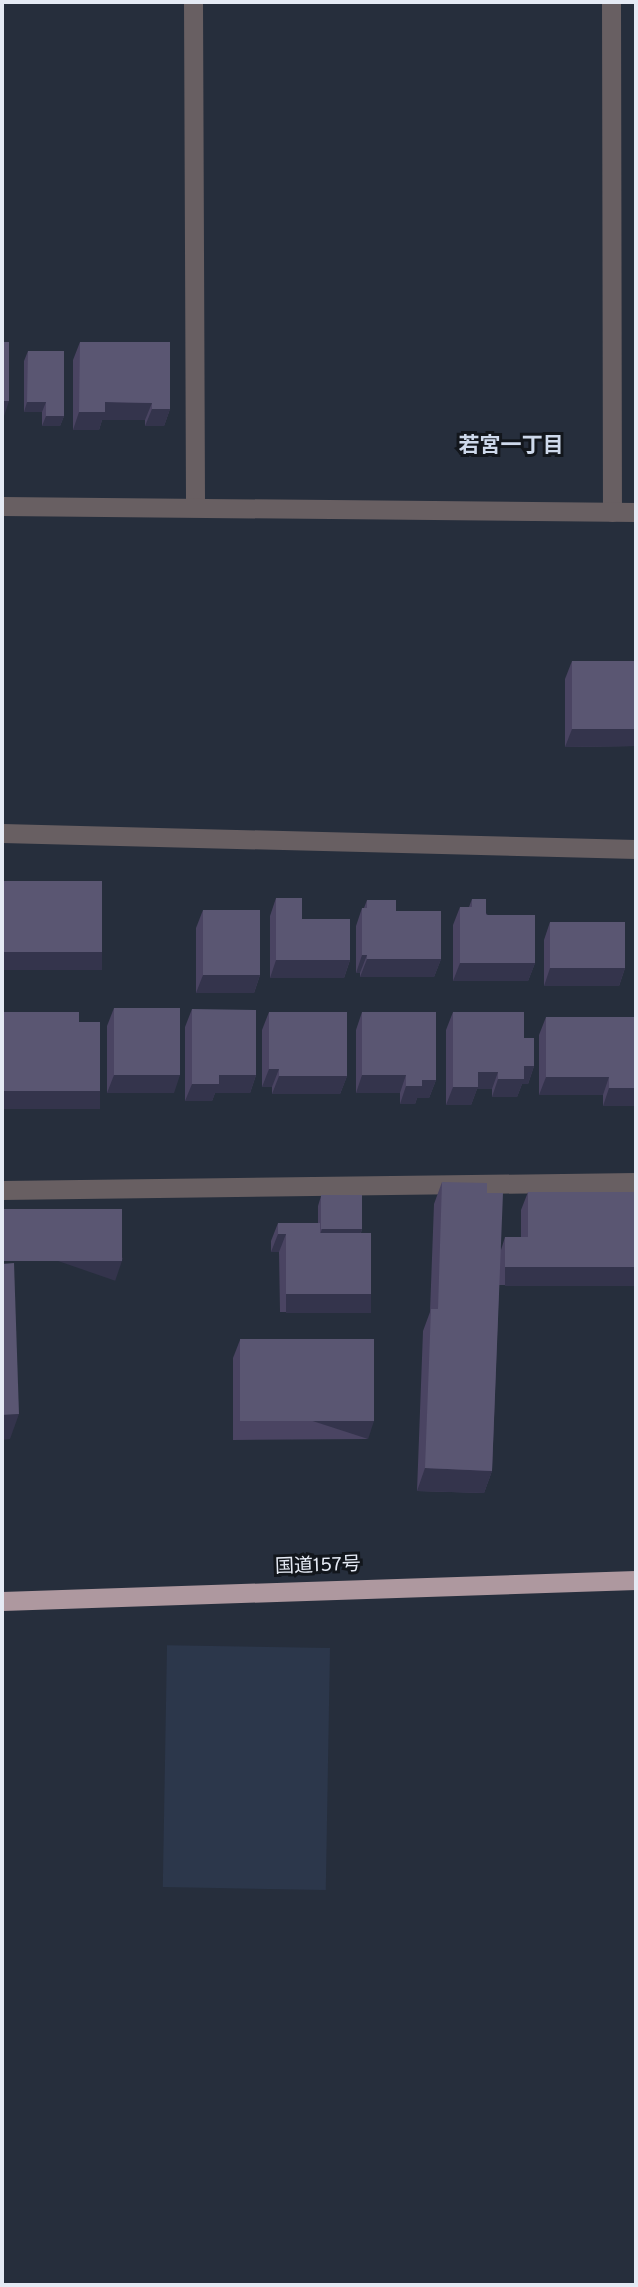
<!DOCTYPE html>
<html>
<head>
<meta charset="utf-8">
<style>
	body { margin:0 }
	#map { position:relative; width:638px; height:2287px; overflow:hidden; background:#262e3c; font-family:Overpass,"Noto Sans JP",sans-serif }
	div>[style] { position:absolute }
	.built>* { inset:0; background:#2c374b; transform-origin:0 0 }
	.minor>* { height:19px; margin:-9.5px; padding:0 9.5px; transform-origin:9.5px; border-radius:9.5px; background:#685f62 }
	.tertiary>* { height:19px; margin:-9.5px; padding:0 9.5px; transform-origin:9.5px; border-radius:9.5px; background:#685f62 }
	.trunk>* { height:19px; margin:-9.5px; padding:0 9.5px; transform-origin:9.5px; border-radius:9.5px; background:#ae989f }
	.wall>* { inset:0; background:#4a4462 }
	.shaded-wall>* { inset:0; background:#34344c; transform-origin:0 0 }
	.building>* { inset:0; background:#5a5672; transform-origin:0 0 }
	span { translate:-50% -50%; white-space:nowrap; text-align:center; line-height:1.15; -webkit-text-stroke:6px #12161c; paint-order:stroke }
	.street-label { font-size:19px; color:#e5eaf4 }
	.neighbourhood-label { font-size:21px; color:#ced9eb; font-weight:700 }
	.frame { position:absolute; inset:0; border:4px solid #e5eaf4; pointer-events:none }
</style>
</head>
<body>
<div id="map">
	<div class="built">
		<i style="left:330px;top:1648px;width:242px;height:163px;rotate:91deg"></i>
	</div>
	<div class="minor">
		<i style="left:193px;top:2px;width:505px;rotate:89.77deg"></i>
		<i style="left:611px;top:2px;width:510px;rotate:89.89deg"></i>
		<i style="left:2px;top:506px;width:634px;rotate:0.54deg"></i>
		<i style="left:2px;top:1190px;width:634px;rotate:-0.72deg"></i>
	</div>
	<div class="tertiary">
		<i style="left:2px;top:833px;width:634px;rotate:1.45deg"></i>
	</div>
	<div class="trunk">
		<i style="left:2px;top:1601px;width:634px;rotate:-1.9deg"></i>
	</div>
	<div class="wall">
		<i style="clip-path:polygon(80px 342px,170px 409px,164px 426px,145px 426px,145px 420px,102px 420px,99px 430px,73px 430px,73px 360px)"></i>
		<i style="clip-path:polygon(28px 351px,64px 416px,60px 426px,42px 426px,42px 412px,24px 412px,24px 361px)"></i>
		<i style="clip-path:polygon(572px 661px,636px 661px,636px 746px,565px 747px,565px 679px)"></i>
		<i style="clip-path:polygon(276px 898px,350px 960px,344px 978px,270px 978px,270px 916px)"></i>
		<i style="clip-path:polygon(472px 899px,535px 963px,528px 981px,453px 981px,453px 925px,460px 907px,469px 907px)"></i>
		<i style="clip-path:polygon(367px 900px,396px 911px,441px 959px,434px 977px,360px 977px,360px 973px,356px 973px,356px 926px,362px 908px,364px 908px)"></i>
		<i style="clip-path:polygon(203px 910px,260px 975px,254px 993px,196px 993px,196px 928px)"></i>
		<i style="clip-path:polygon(550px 922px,625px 968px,619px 986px,544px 986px,544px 940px)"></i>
		<i style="clip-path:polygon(636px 939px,636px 981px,634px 981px,634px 946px)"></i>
		<i style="clip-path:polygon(114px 1008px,174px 1093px,107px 1093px,107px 1026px)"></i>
		<i style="clip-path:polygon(192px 1009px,256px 1075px,250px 1093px,215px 1093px,212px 1101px,185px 1101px,185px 1027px)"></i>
		<i style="clip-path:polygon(269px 1012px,347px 1076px,340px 1094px,272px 1094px,272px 1087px,262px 1087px,262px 1030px)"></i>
		<i style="clip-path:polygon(362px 1012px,436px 1080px,429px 1098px,417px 1098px,415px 1104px,400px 1104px,400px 1093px,356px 1093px,356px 1030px)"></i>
		<i style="clip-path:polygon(453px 1012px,524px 1038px,534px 1066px,528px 1084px,522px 1084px,517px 1097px,492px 1097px,492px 1089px,477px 1089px,471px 1105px,446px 1105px,446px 1030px)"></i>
		<i style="clip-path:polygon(546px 1017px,636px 1017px,636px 1106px,603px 1106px,603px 1095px,539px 1095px,539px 1035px)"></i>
		<i style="clip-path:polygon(442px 1182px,487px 1193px,501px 1250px,505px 1237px,521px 1237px,521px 1210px,528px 1192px,636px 1285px,499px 1285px,492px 1471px,484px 1493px,417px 1491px,423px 1331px,430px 1312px,434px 1204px)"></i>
		<i style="clip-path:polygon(321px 1196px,362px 1229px,361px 1233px,371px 1294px,365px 1312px,280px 1312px,279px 1252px,271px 1252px,271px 1241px,278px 1223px,318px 1223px,318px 1206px)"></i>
		<i style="clip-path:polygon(240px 1340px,368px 1439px,233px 1440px,233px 1358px)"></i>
	</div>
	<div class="shaded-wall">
		<i style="clip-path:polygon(2px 401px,9px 401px,3px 419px,2px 419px)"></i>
		<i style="clip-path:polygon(27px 402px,46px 402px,42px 412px,24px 412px)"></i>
		<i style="clip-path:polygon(105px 402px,152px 403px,145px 420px,102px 420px,99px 430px,73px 430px,79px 412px)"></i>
		<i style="clip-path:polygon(152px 409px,170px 409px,164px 426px,145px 426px)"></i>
		<i style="clip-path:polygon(46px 416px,64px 416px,60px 426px,42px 426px)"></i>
		<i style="clip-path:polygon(572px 729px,636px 729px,636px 746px,565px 747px)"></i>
		<i style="left:2px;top:952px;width:100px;height:18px"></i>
		<i style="clip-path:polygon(362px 955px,367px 955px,360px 973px,356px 973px)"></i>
		<i style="clip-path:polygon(367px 959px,441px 959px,434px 977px,360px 977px)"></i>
		<i style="clip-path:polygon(276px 960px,350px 960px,344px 978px,270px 978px)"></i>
		<i style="clip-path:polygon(460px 963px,535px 963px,528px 981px,453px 981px)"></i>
		<i style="clip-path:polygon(550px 968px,625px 968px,619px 986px,544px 986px)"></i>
		<i style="clip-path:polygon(203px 975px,260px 975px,254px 993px,196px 993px)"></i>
		<i style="clip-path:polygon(524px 1066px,534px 1066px,528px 1084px,522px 1084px,517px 1097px,492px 1097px,498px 1079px)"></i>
		<i style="clip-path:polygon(269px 1069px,279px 1069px,272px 1087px,262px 1087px)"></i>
		<i style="clip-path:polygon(478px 1072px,498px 1072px,492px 1089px,477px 1089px,471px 1105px,446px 1105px,453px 1087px)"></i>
		<i style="clip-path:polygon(114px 1075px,180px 1075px,174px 1093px,107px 1093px)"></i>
		<i style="clip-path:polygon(219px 1075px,256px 1075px,250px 1093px,215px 1093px,212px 1101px,185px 1101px,192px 1084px)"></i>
		<i style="clip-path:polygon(362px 1075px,406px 1075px,400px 1093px,356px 1093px)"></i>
		<i style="clip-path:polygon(279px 1076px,347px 1076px,340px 1094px,272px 1094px)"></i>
		<i style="clip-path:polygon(546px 1077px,609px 1077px,603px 1095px,539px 1095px)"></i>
		<i style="clip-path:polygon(422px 1080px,436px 1080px,429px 1098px,417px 1098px,415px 1104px,400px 1104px,406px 1086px)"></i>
		<i style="clip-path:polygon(609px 1088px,636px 1088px,636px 1106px,603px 1106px)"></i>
		<i style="left:2px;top:1091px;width:98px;height:18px"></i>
		<i style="clip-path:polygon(322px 1229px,362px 1229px,358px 1240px,318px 1240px)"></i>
		<i style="clip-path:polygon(278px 1234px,286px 1234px,279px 1252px,271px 1252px)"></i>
		<i style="left:123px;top:1258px;width:24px;height:121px;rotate:109deg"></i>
		<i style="left:505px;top:1267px;width:131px;height:19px"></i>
		<i style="left:286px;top:1294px;width:85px;height:19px"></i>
		<i style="clip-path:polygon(19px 1414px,10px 1439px,2px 1440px,2px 1415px)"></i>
		<i style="left:374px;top:1421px;width:19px;height:134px;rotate:108deg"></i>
		<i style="clip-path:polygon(425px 1468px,492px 1471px,484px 1493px,417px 1491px)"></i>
	</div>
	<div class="building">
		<i style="left:2px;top:342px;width:7px;height:59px"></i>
		<i style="clip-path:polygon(80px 342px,170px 342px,170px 409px,152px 409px,152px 403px,105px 402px,105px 412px,79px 412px)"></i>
		<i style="clip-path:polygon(28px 351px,64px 351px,64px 416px,46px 416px,46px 402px,27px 402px)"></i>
		<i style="left:572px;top:661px;width:64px;height:68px"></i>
		<i style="left:2px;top:881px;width:100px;height:71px"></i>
		<i style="clip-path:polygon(276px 898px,302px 898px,302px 919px,350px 919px,350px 960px,276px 960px)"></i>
		<i style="clip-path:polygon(472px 899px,486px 899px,486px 915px,535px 915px,535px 963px,460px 963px,460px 907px,472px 907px)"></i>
		<i style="clip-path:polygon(367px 900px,396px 900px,396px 911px,441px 911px,441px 959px,367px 959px,367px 955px,362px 955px,362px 908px,367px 908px)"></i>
		<i style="left:203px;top:910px;width:57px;height:65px"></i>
		<i style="left:550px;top:922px;width:75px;height:46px"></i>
		<i style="left:114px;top:1008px;width:66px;height:67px"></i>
		<i style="clip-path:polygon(192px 1009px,256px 1010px,256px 1075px,219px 1075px,219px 1084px,192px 1084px)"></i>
		<i style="clip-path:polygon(2px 1012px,79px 1012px,79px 1022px,100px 1022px,100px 1091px,2px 1091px)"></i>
		<i style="clip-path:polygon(269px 1012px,347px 1012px,347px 1076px,279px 1076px,279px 1069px,269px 1069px)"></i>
		<i style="clip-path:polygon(362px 1012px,436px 1012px,436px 1080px,422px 1080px,422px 1086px,406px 1086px,406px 1075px,362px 1075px)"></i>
		<i style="clip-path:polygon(453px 1012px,524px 1012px,524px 1038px,534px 1038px,534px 1066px,524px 1066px,524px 1079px,498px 1079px,498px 1072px,478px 1072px,478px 1087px,453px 1087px)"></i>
		<i style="clip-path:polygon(546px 1017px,636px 1017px,636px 1088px,609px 1088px,609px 1077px,546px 1077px)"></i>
		<i style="clip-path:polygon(442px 1182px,487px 1183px,487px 1193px,503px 1193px,492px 1471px,425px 1468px,431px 1309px,438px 1309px)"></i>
		<i style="clip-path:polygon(528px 1192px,636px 1192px,636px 1267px,505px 1267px,505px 1237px,528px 1237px)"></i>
		<i style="left:362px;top:1195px;width:34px;height:41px;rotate:90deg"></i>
		<i style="left:2px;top:1209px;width:120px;height:52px"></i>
		<i style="clip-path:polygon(278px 1223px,320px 1223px,320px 1233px,371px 1233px,371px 1294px,286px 1294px,286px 1234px,278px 1234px)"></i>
		<i style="clip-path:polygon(14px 1263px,19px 1414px,2px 1415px,2px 1264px)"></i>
		<i style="left:374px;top:1339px;width:82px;height:134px;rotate:90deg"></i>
	</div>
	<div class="street-label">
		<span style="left:318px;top:1567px;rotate:-2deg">国道157号</span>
	</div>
	<div class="neighbourhood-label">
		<span style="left:511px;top:447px">若宮一丁目</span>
	</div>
	<div class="frame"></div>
</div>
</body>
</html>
